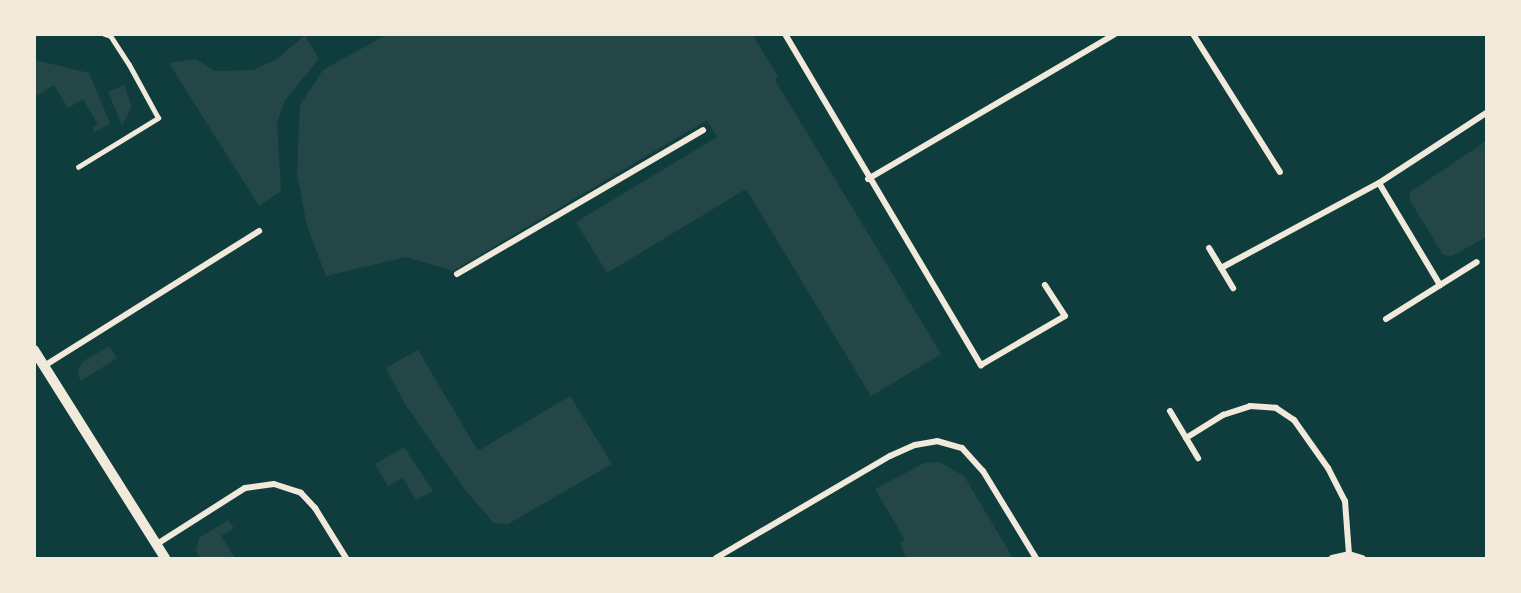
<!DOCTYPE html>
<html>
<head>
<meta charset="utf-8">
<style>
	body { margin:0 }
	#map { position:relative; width:1521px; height:593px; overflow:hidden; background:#0f3d3e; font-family:Manrope,sans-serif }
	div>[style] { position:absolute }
	.green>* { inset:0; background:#244646 }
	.service>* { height:4.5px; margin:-2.25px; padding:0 2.25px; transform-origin:2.25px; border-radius:2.25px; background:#f1e9da }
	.minor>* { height:6px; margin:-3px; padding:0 3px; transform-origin:3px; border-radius:3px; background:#f1e9da }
	.tertiary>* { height:10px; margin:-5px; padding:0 5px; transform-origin:5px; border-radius:5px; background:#f1e9da }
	span { translate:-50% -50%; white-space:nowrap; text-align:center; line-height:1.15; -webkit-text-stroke:4.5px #f1e9da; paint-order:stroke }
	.frame { position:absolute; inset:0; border:36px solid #f1e9da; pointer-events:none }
</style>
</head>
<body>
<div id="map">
	<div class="green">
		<i style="clip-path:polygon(305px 35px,319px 59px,285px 100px,277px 123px,281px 191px,259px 206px,169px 63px,196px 59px,215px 71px,253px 70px,277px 59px)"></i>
		<i style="clip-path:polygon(386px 35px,753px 35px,778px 77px,775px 80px,941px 354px,871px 396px,746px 189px,607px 273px,576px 222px,717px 137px,707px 120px,453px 271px,406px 257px,326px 276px,307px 226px,297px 174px,300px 105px,323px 70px)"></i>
		<i style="clip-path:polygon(35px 60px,89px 73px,110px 123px,95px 132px,92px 128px,98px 124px,83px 99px,68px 108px,54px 85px,35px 97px)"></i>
		<i style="clip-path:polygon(124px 85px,132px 107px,122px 125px,108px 92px)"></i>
		<i style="clip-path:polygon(1486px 141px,1486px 237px,1452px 256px,1443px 255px,1410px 200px,1410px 192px)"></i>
		<i style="clip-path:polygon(109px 346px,117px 358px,81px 381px,77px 373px,82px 362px)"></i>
		<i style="clip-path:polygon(418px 350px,478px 451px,570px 396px,612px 464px,508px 524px,494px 523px,465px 490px,405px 404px,386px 368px)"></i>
		<i style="clip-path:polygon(404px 447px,433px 491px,416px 500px,403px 478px,388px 486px,375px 464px)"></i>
		<i style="clip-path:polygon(939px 462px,964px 476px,1013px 558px,906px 558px,900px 543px,905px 540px,875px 489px,924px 463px)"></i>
		<i style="clip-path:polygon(228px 520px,234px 528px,221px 536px,235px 558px,200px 558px,196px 551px,199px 538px)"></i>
	</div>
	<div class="service">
		<i style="left:78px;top:167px;width:94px;rotate:-31.5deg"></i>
		<i style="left:158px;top:118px;width:60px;rotate:-118.7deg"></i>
		<i style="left:129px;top:65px;width:35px;rotate:-123deg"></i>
		<i style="left:110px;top:36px;width:6px;rotate:-162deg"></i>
	</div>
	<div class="minor">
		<i style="left:785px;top:34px;width:385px;rotate:59.4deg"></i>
		<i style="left:981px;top:365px;width:97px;rotate:-30.3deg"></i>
		<i style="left:1065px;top:316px;width:37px;rotate:-123deg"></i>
		<i style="left:1193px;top:34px;width:163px;rotate:57.8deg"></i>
		<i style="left:868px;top:179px;width:286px;rotate:-30.4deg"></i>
		<i style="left:1379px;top:183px;width:119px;rotate:59.1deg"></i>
		<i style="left:1209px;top:248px;width:47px;rotate:59deg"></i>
		<i style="left:1221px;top:268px;width:179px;rotate:-28.3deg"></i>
		<i style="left:1379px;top:183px;width:128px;rotate:-33.2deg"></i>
		<i style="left:457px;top:274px;width:285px;rotate:-30.3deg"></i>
		<i style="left:1386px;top:319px;width:107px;rotate:-32.1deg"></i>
		<i style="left:44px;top:366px;width:254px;rotate:-32.1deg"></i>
		<i style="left:1170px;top:411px;width:55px;rotate:59.2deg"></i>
		<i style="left:1186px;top:438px;width:44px;rotate:-31.9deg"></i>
		<i style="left:1223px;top:415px;width:28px;rotate:-18deg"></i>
		<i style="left:1250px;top:406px;width:26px;rotate:4deg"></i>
		<i style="left:1276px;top:408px;width:22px;rotate:34deg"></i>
		<i style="left:1294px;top:420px;width:59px;rotate:54.7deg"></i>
		<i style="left:1328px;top:468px;width:37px;rotate:63deg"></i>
		<i style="left:1345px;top:501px;width:53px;rotate:85.7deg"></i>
		<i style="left:157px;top:544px;width:104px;rotate:-32.5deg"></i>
		<i style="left:245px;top:488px;width:29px;rotate:-8deg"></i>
		<i style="left:274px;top:484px;width:28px;rotate:18deg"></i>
		<i style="left:301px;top:493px;width:21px;rotate:47deg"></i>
		<i style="left:315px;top:508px;width:59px;rotate:58.2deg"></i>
		<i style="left:716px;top:558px;width:202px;rotate:-30.4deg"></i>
		<i style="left:890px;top:456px;width:27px;rotate:-24deg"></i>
		<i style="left:915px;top:445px;width:22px;rotate:-10deg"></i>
		<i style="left:937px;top:441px;width:26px;rotate:16deg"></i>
		<i style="left:962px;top:448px;width:31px;rotate:48deg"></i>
		<i style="left:983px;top:471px;width:102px;rotate:58.7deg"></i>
		<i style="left:1332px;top:558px;width:17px;rotate:-13deg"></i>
		<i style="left:1349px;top:554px;width:14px;rotate:17deg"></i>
	</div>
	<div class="tertiary">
		<i style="left:34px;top:350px;width:246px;rotate:57.8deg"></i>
	</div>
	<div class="frame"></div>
</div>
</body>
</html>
